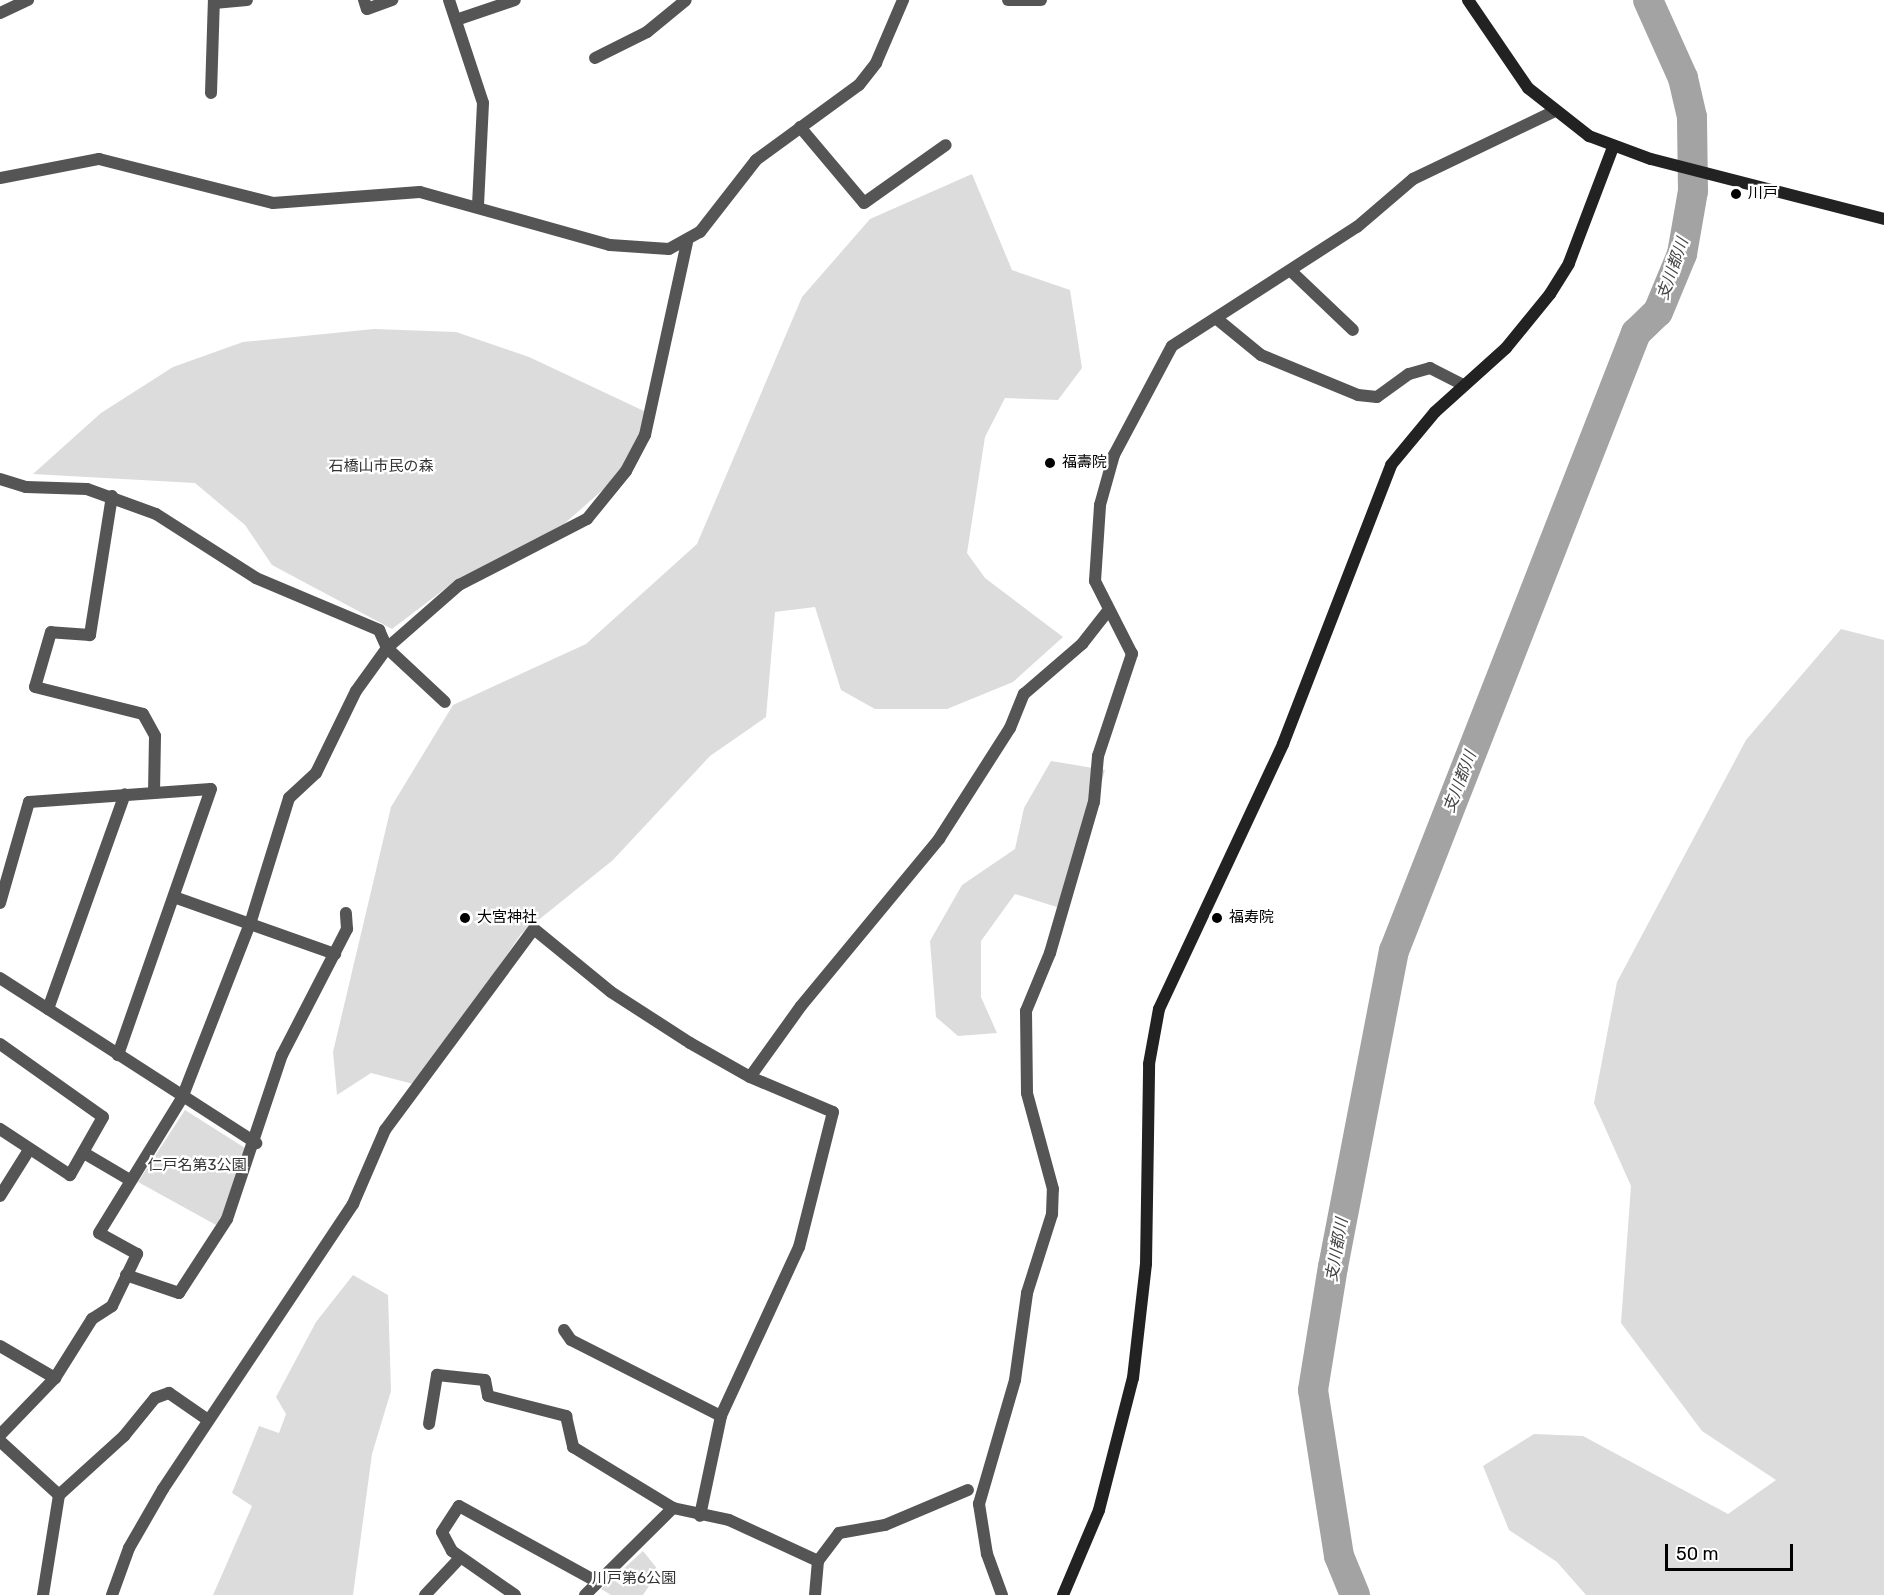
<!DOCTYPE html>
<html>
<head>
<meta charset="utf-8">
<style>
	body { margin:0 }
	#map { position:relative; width:1884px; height:1595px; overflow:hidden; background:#fff; font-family:Rubik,"Noto Sans JP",sans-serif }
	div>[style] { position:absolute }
	.green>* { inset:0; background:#dcdcdc }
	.river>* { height:30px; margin:-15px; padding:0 15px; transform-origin:15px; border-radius:15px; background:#a3a3a3 }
	.street>* { height:12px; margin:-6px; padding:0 6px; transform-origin:6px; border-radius:6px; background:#555 }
	.secondary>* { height:12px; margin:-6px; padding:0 6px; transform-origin:6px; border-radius:6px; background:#222 }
	.dots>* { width:16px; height:16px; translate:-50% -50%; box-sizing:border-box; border:3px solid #fff; border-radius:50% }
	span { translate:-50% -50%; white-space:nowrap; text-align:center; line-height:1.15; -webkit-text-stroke:4.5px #fff; paint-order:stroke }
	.poi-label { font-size:15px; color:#000 }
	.left { translate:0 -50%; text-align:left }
	.park-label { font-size:15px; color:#333 }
	.water-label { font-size:16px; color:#444; font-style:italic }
	.scale { position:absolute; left:1665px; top:1544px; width:128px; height:27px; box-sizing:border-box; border:3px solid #000; border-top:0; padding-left:8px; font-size:18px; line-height:21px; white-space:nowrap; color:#000; -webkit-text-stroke:4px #fff; paint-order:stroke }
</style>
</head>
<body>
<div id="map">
	<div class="green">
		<i style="clip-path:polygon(972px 174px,1012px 270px,1070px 290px,1082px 368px,1058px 400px,1005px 398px,985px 437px,967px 553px,985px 578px,1063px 637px,1013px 682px,947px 709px,875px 709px,841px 690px,815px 607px,775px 612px,766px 717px,710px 756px,613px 860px,521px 934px,417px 1085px,371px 1073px,337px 1095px,333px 1052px,391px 807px,453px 705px,586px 644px,697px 544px,802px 297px,870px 219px)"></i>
		<i style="clip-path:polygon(374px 329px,456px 332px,529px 357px,644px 411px,640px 444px,606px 487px,564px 524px,450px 585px,392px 629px,272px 565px,245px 525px,195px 483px,33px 474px,101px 413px,173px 367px,243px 342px)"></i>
		<i style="clip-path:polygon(1841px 629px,1884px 640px,1884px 1595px,1586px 1595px,1557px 1562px,1509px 1530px,1483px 1466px,1534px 1434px,1583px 1436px,1728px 1514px,1776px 1480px,1702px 1431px,1621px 1323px,1631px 1186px,1594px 1103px,1617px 982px,1746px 740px)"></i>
		<i style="clip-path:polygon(1051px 761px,1105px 770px,1091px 818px,1057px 907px,1015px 894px,981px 941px,981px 997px,997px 1033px,958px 1036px,936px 1017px,930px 941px,962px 885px,1015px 849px,1024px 808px)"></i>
		<i style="clip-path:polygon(185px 1110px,245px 1148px,226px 1213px,216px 1225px,138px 1182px)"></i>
		<i style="clip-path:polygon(353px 1275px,388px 1295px,391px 1391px,372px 1454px,353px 1595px,213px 1595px,252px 1506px,232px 1493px,259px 1426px,279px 1433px,286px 1414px,276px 1397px,316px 1322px)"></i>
		<i style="clip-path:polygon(643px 1551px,659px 1571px,643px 1595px,611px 1595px,601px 1589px)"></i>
	</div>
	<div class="river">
		<i style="left:1355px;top:1595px;width:42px;rotate:-112.3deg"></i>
		<i style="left:1339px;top:1556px;width:168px;rotate:-98.9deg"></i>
		<i style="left:1313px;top:1390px;width:125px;rotate:-80.8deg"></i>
		<i style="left:1333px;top:1267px;width:322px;rotate:-79.1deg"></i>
		<i style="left:1394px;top:951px;width:664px;rotate:-68.62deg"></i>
		<i style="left:1636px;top:333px;width:30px;rotate:-44deg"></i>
		<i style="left:1658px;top:312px;width:63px;rotate:-67.5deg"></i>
		<i style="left:1682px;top:254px;width:64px;rotate:-80.1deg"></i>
		<i style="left:1693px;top:191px;width:74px;rotate:-90.8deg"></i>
		<i style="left:1692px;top:117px;width:40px;rotate:-103deg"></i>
		<i style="left:1683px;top:78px;width:85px;rotate:-114.2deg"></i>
	</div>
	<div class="street">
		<i style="left:364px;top:0;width:9px;rotate:72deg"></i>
		<i style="left:367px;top:9px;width:27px;rotate:-20deg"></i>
		<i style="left:449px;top:0;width:108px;rotate:71.7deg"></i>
		<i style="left:483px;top:103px;width:101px;rotate:92.8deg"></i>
		<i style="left:1008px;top:0;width:33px"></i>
		<i style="left:214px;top:3px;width:33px;rotate:-5deg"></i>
		<i style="left:0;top:13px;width:31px;rotate:-25deg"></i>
		<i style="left:456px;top:20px;width:62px;rotate:-18.7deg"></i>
		<i style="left:595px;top:58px;width:58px;rotate:-26.6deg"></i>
		<i style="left:647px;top:32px;width:50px;rotate:-39.4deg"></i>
		<i style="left:211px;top:93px;width:93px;rotate:-88.2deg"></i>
		<i style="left:800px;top:127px;width:99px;rotate:49.9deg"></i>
		<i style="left:864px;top:203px;width:100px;rotate:-35.3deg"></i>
		<i style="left:0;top:178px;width:101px;rotate:-10.9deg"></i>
		<i style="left:99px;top:159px;width:179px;rotate:14.2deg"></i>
		<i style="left:273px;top:203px;width:147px;rotate:-4.3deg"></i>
		<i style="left:420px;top:192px;width:197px;rotate:15.6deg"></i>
		<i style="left:610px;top:245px;width:59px;rotate:3.9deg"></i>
		<i style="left:669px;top:249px;width:35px;rotate:-29deg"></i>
		<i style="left:700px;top:232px;width:91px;rotate:-52.1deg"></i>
		<i style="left:756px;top:160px;width:127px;rotate:-36.1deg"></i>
		<i style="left:859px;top:85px;width:28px;rotate:-52deg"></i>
		<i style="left:876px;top:63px;width:69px;rotate:-66.8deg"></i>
		<i style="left:1292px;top:272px;width:84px;rotate:43.6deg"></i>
		<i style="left:1217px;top:319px;width:57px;rotate:39.3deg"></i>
		<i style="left:1261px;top:355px;width:105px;rotate:22.4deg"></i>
		<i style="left:1358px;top:395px;width:19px;rotate:6deg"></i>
		<i style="left:1377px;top:397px;width:39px;rotate:-36deg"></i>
		<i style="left:1409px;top:374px;width:22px;rotate:-16deg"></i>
		<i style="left:1430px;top:368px;width:38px;rotate:27deg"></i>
		<i style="left:0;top:479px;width:27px;rotate:17deg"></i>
		<i style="left:26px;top:487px;width:61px;rotate:1.9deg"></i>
		<i style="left:87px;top:489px;width:73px;rotate:19.9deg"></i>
		<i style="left:156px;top:514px;width:119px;rotate:32.6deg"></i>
		<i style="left:256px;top:578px;width:134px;rotate:22.9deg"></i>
		<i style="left:379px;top:630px;width:20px;rotate:66deg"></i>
		<i style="left:387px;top:648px;width:79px;rotate:43deg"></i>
		<i style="left:112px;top:496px;width:141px;rotate:99deg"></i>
		<i style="left:90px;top:635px;width:39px;rotate:-176deg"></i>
		<i style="left:51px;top:632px;width:57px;rotate:106.2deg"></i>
		<i style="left:35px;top:687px;width:111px;rotate:14deg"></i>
		<i style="left:143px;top:714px;width:25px;rotate:61deg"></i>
		<i style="left:155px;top:736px;width:57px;rotate:91deg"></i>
		<i style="left:174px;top:897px;width:171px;rotate:19.5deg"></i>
		<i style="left:0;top:903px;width:105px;rotate:-74deg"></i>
		<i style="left:29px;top:802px;width:182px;rotate:-4.1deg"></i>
		<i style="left:211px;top:789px;width:282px;rotate:109.3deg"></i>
		<i style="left:0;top:978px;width:305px;rotate:32.8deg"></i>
		<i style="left:48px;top:1009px;width:228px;rotate:-70.3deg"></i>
		<i style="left:0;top:1044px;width:126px;rotate:35.3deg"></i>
		<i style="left:103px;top:1117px;width:67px;rotate:119.6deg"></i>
		<i style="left:70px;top:1175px;width:84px;rotate:-146.7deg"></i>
		<i style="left:750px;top:1077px;width:87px;rotate:-54.3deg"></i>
		<i style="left:801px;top:1006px;width:217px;rotate:-50.4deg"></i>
		<i style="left:939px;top:839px;width:132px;rotate:-57.4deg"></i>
		<i style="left:1010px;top:728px;width:37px;rotate:-68deg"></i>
		<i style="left:1024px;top:694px;width:77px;rotate:-40.8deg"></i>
		<i style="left:1082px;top:644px;width:41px;rotate:-52deg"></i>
		<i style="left:84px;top:1153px;width:53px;rotate:30.4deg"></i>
		<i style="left:0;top:1196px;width:54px;rotate:-57.8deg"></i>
		<i style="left:126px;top:1275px;width:56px;rotate:18.8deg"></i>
		<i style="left:179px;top:1293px;width:88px;rotate:-57deg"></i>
		<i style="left:227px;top:1219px;width:173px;rotate:-71.5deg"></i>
		<i style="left:282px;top:1055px;width:142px;rotate:-62.7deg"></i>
		<i style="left:347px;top:929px;width:16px;rotate:-94deg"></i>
		<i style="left:564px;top:1330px;width:12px;rotate:55deg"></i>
		<i style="left:571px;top:1340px;width:168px;rotate:26.9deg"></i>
		<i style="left:0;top:1346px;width:64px;rotate:30.2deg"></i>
		<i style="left:429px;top:1424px;width:50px;rotate:-80.7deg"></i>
		<i style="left:437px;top:1375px;width:48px;rotate:5.9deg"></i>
		<i style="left:485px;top:1380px;width:16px;rotate:79deg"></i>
		<i style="left:488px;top:1396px;width:81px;rotate:14.4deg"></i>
		<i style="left:566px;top:1416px;width:32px;rotate:77deg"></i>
		<i style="left:573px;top:1447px;width:117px;rotate:31.4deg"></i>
		<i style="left:673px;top:1508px;width:57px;rotate:12.1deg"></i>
		<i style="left:729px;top:1520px;width:98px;rotate:24.7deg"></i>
		<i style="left:0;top:1435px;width:79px;rotate:-46deg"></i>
		<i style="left:55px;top:1378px;width:70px;rotate:-57.9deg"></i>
		<i style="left:92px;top:1319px;width:24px;rotate:-33deg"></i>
		<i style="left:112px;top:1306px;width:58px;rotate:-64.3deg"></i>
		<i style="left:137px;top:1254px;width:43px;rotate:-151.1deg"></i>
		<i style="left:99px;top:1233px;width:158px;rotate:-58.4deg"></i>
		<i style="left:182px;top:1098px;width:187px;rotate:-68.7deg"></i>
		<i style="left:250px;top:924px;width:132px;rotate:-72.8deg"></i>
		<i style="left:289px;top:798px;width:37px;rotate:-43deg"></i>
		<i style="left:316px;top:773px;width:91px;rotate:-64deg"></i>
		<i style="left:356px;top:691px;width:53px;rotate:-54.2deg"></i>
		<i style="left:387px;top:648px;width:96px;rotate:-41.2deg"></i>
		<i style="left:459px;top:585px;width:144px;rotate:-27.3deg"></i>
		<i style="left:587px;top:519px;width:62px;rotate:-50.9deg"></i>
		<i style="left:626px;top:471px;width:41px;rotate:-62.2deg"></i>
		<i style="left:645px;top:435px;width:197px;rotate:-77.7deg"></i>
		<i style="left:0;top:1441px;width:80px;rotate:42.5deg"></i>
		<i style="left:43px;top:1595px;width:101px;rotate:-80.9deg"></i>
		<i style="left:59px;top:1495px;width:88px;rotate:-42.2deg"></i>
		<i style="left:124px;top:1436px;width:49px;rotate:-50.8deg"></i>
		<i style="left:155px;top:1398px;width:15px;rotate:-20deg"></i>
		<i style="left:169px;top:1393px;width:47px;rotate:34.7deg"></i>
		<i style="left:112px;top:1595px;width:50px;rotate:-70.1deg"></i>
		<i style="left:129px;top:1548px;width:68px;rotate:-60deg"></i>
		<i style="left:163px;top:1489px;width:343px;rotate:-56.3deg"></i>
		<i style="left:353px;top:1204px;width:81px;rotate:-66.6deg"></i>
		<i style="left:385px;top:1130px;width:250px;rotate:-53.5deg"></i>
		<i style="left:534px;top:929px;width:99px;rotate:39.3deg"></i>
		<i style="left:611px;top:992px;width:94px;rotate:32.8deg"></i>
		<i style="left:690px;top:1043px;width:69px;rotate:29.5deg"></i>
		<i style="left:750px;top:1077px;width:90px;rotate:22.9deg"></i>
		<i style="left:833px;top:1112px;width:139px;rotate:104.1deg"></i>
		<i style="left:799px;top:1247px;width:186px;rotate:114.8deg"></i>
		<i style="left:721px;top:1416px;width:102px;rotate:101.9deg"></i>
		<i style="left:425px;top:1595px;width:48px;rotate:-46.7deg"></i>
		<i style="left:515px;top:1595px;width:77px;rotate:-145.1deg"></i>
		<i style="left:452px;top:1551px;width:21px;rotate:-118deg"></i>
		<i style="left:442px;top:1532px;width:31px;rotate:-57deg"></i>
		<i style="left:459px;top:1506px;width:158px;rotate:28.8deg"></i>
		<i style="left:585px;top:1595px;width:124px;rotate:-44.7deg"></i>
		<i style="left:815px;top:1595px;width:34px;rotate:-85deg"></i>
		<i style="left:818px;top:1561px;width:35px;rotate:-53deg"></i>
		<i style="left:839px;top:1533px;width:47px;rotate:-9.9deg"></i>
		<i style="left:885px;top:1525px;width:90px;rotate:-22.9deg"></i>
		<i style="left:1002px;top:1595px;width:44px;rotate:-110.1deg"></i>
		<i style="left:987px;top:1554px;width:51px;rotate:-99.1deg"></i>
		<i style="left:979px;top:1504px;width:129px;rotate:-73.8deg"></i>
		<i style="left:1015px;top:1380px;width:88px;rotate:-82.1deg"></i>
		<i style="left:1027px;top:1293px;width:83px;rotate:-72.4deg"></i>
		<i style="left:1052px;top:1214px;width:25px;rotate:-88deg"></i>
		<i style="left:1053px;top:1189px;width:99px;rotate:-105.2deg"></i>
		<i style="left:1027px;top:1093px;width:82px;rotate:-90.7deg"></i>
		<i style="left:1026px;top:1011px;width:63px;rotate:-67.5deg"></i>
		<i style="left:1050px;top:953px;width:157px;rotate:-73.8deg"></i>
		<i style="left:1094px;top:802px;width:46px;rotate:-85deg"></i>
		<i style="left:1098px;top:756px;width:108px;rotate:-71.6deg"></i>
		<i style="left:1132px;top:654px;width:82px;rotate:-116.9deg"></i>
		<i style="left:1095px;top:581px;width:76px;rotate:-86.2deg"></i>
		<i style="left:1100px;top:505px;width:52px;rotate:-74.4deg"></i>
		<i style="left:1114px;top:455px;width:123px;rotate:-62deg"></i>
		<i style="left:1172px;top:346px;width:220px;rotate:-32.8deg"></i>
		<i style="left:1357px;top:227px;width:74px;rotate:-40.6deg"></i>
		<i style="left:1413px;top:179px;width:155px;rotate:-25.6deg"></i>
	</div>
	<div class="secondary">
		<i style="left:1468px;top:0;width:107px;rotate:55.7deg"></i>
		<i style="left:1528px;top:88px;width:78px;rotate:38.2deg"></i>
		<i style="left:1589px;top:136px;width:66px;rotate:20.4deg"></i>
		<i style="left:1651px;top:159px;width:241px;rotate:14.4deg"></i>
		<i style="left:1063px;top:1595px;width:92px;rotate:-67deg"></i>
		<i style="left:1099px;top:1510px;width:136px;rotate:-75.6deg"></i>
		<i style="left:1133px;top:1378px;width:115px;rotate:-83.5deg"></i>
		<i style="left:1146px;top:1264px;width:200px;rotate:-89.1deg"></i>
		<i style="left:1149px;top:1064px;width:56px;rotate:-79.7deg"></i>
		<i style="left:1159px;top:1009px;width:293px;rotate:-64.9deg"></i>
		<i style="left:1283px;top:744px;width:299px;rotate:-68.8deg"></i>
		<i style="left:1391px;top:465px;width:69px;rotate:-50.3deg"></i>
		<i style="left:1435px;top:412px;width:96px;rotate:-42deg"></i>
		<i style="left:1506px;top:348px;width:70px;rotate:-50.8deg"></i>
		<i style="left:1550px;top:294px;width:36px;rotate:-58deg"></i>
		<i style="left:1569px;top:263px;width:124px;rotate:-69.2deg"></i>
	</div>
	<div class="dots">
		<i style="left:1736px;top:194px;background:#000"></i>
		<i style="left:1050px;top:463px;background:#000"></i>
		<i style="left:465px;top:918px;background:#000"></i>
		<i style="left:1217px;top:918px;background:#000"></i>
	</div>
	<div class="poi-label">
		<span class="left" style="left:1748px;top:194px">川戸</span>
		<span class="left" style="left:1062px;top:463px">福壽院</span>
		<span class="left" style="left:477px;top:918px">大宮神社</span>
		<span class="left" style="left:1229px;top:918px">福寿院</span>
	</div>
	<div class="park-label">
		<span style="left:381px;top:467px">石橋山市民の森</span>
		<span style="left:197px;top:1166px">仁戸名第3公園</span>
		<span style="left:634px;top:1579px">川戸第6公園</span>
	</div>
	<div class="water-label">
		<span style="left:1673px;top:269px;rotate:-71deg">支川都川</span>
		<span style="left:1460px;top:782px;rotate:-69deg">支川都川</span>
		<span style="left:1337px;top:1250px;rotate:-80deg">支川都川</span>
	</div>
	<div class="scale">50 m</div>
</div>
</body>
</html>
